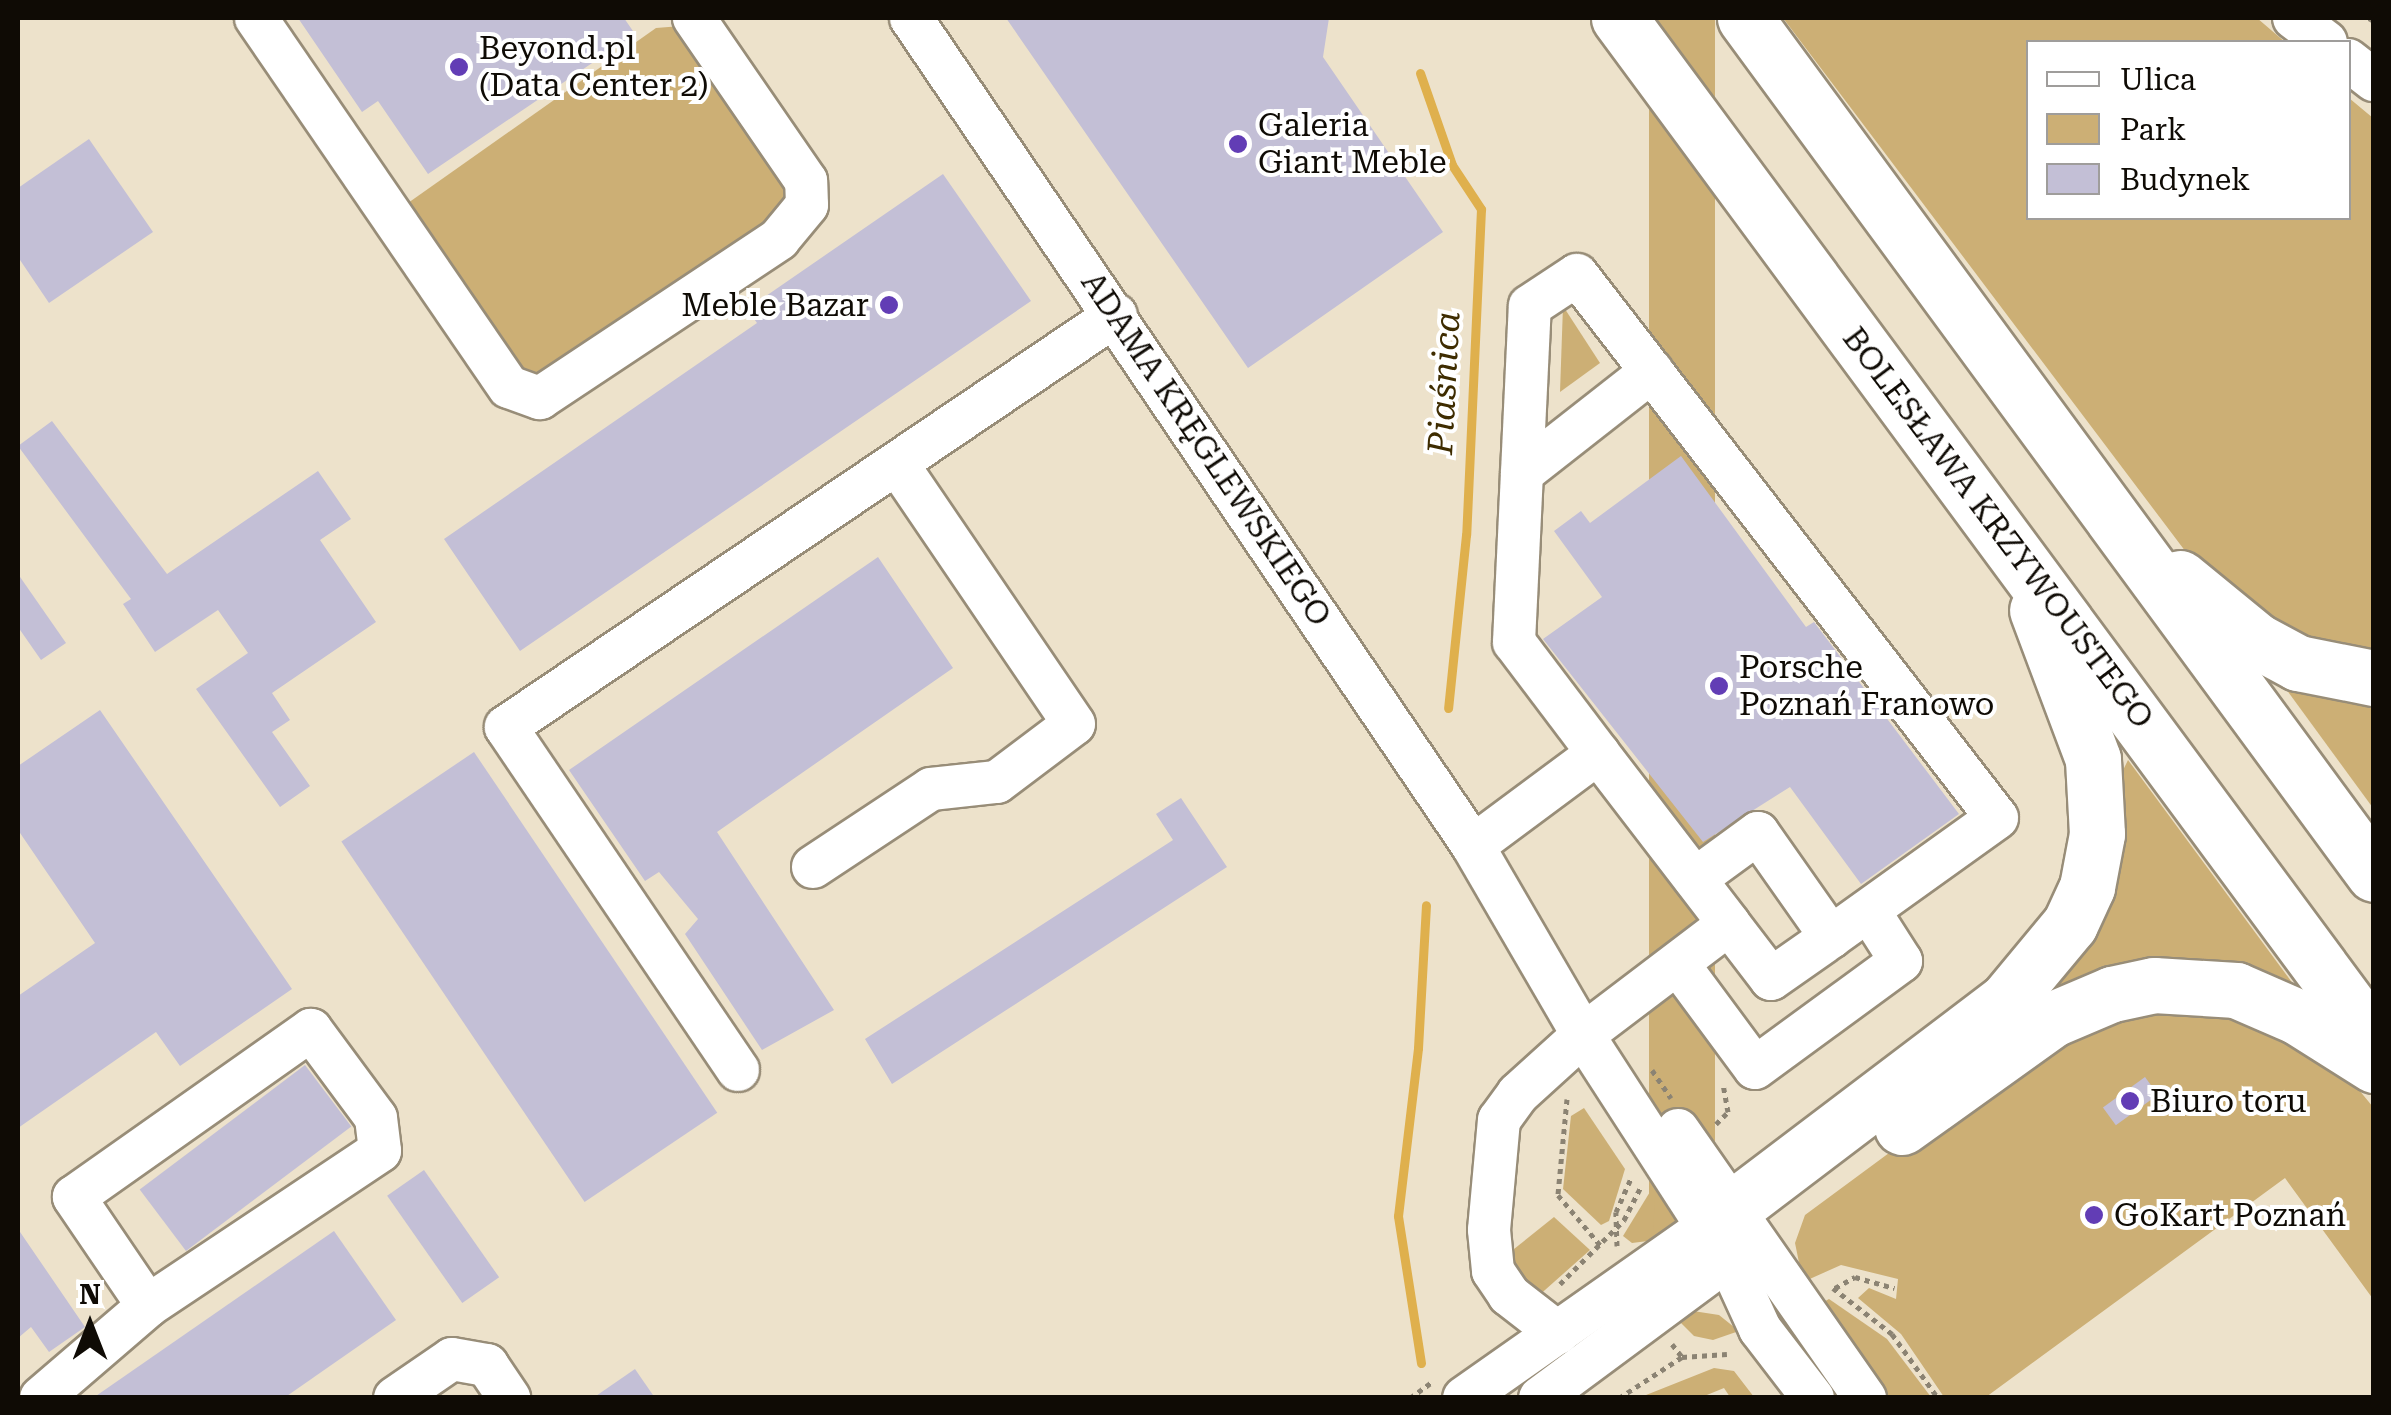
<!DOCTYPE html>
<html>
<head>
<meta charset="utf-8">
<style>
	body { margin:0 }
	#map { position:relative; width:2391px; height:1415px; overflow:hidden; background:#ede2cb; font-family:"Roboto Serif",serif }
	div>[style] { position:absolute }
	.green>* { inset:0; background:#ccaf75; transform-origin:0 0 }
	.stream>* { height:9px; margin:-4.5px; padding:0 4.5px; transform-origin:4.5px; border-radius:4.5px; background:#dfb04d }
	.building>* { inset:0; background:#c3bfd6; transform-origin:0 0 }
	.path>* { height:5px; margin-top:-2.5px; transform-origin:0; background:repeating-linear-gradient(90deg,#8b8373 0 5px,transparent 0 10px) }
	.roads { filter:drop-shadow(2px 0 #988d78) drop-shadow(-2px 0 #988d78) drop-shadow(0 2px #988d78) drop-shadow(0 -2px #988d78) }
	.minor>* { height:42px; margin:-21px; padding:0 21px; transform-origin:21px; border-radius:21px; background:#fff }
	.major>* { height:55px; margin:-27.5px; padding:0 27.5px; transform-origin:27.5px; border-radius:27.5px; background:#fff }
	.dots>* { width:28px; height:28px; translate:-50% -50%; box-sizing:border-box; border:5px solid #fff; border-radius:50% }
	span { translate:-50% -50%; white-space:nowrap; text-align:center; line-height:1.15; -webkit-text-stroke:8px #fff; paint-order:stroke }
	.poi-label { font-size:32px; color:#0f0b05 }
	.left { translate:0 -50%; text-align:left }
	.right { translate:-100% -50%; text-align:right }
	.street-label { font-size:32px; color:#0f0b05 }
	.water-label { font-size:35px; color:#3e2c00; font-style:italic }
	.frame { position:absolute; inset:0; border:20px solid #0f0b05; pointer-events:none }
	.legend { position:absolute; left:2026px; top:40px; width:325px; height:180px; box-sizing:border-box; background:#fff; border:2px solid #9f9d9b; margin:0; padding:12px 18px; list-style:none; font-size:30px; color:#0f0b05 }
	.legend li { display:flex; align-items:center; gap:20px; height:50px }
	.legend b { width:50px; border:2px solid #9f9d9b }
	.north { position:absolute; left:40px; top:1275px; width:100px; height:100px; -webkit-text-stroke:8px #fff; paint-order:stroke; rotate:0deg; font-size:28px; font-weight:700; line-height:40px; text-align:center; color:#0f0b05 }
	.north::after { content:''; display:block; margin:auto; width:35px; height:45px; background:#0f0b05; clip-path:polygon(50% 0,100% 100%,50% 72%,0 100%) }
</style>
</head>
<body>
<div id="map">
	<div class="green">
		<i style="left:1649px;top:18px;width:66px;height:1223px"></i>
		<i style="clip-path:polygon(1783px 18px,2257px 18px,2285px 42px,2028px 42px,2028px 218px,2348px 218px,2349px 98px,2373px 118px,2373px 663px,2332px 658px,2201px 572px)"></i>
		<i style="clip-path:polygon(681px 26px,792px 191px,784px 215px,538px 379px,517px 373px,408px 203px,656px 28px)"></i>
		<i style="clip-path:polygon(1563px 306px,1600px 363px,1560px 392px)"></i>
		<i style="clip-path:polygon(2283px 685px,2373px 690px,2373px 808px)"></i>
		<i style="clip-path:polygon(2128px 760px,2299px 992px,2134px 973px,1998px 1028px)"></i>
		<i style="clip-path:polygon(2223px 1002px,2345px 1073px,2373px 1107px,2373px 1299px,2285px 1178px,1986px 1397px,1944px 1397px,1901px 1334px,1858px 1298px,1869px 1288px,1896px 1299px,1898px 1279px,1841px 1265px,1803px 1282px,1795px 1243px,1805px 1215px,2034px 1046px,2070px 1025px)"></i>
		<i style="clip-path:polygon(1584px 1108px,1625px 1169px,1609px 1221px,1601px 1225px,1563px 1189px,1571px 1116px)"></i>
		<i style="clip-path:polygon(1656px 1182px,1653px 1232px,1648px 1241px,1632px 1243px,1623px 1236px)"></i>
		<i style="clip-path:polygon(1554px 1217px,1590px 1250px,1536px 1298px,1504px 1257px)"></i>
		<i style="clip-path:polygon(1829px 1299px,1887px 1339px,1931px 1397px,1884px 1397px,1818px 1305px)"></i>
		<i style="clip-path:polygon(1693px 1311px,1719px 1315px,1739px 1331px,1713px 1340px,1694px 1336px,1676px 1318px)"></i>
		<i style="clip-path:polygon(1714px 1368px,1734px 1371px,1754px 1397px,1730px 1397px,1724px 1388px,1702px 1397px,1641px 1397px)"></i>
	</div>
	<div class="stream">
		<i style="left:1420px;top:73px;width:97px;rotate:70.8deg"></i>
		<i style="left:1452px;top:165px;width:53px;rotate:56.6deg"></i>
		<i style="left:1481px;top:209px;width:326px;rotate:92.6deg"></i>
		<i style="left:1466px;top:535px;width:174px;rotate:95.9deg"></i>
		<i style="left:1421px;top:1363px;width:149px;rotate:-98.9deg"></i>
		<i style="left:1398px;top:1216px;width:169px;rotate:-83.2deg"></i>
		<i style="left:1418px;top:1048px;width:143px;rotate:-86.8deg"></i>
	</div>
	<div class="building">
		<i style="clip-path:polygon(298px 18px,624px 18px,635px 34px,428px 174px,378px 101px,362px 112px)"></i>
		<i style="clip-path:polygon(1006px 18px,1329px 18px,1323px 57px,1443px 232px,1248px 368px)"></i>
		<i style="clip-path:polygon(89px 139px,153px 232px,49px 303px,18px 257px,18px 188px)"></i>
		<i style="clip-path:polygon(943px 174px,1031px 301px,520px 651px,444px 539px,757px 323px,747px 309px)"></i>
		<i style="clip-path:polygon(52px 421px,167px 574px,318px 471px,351px 519px,320px 540px,376px 622px,272px 693px,290px 720px,272px 732px,310px 786px,280px 807px,196px 689px,248px 653px,218px 610px,155px 652px,123px 604px,131px 599px,18px 446px)"></i>
		<i style="clip-path:polygon(1681px 456px,1806px 627px,1814px 622px,1959px 814px,1861px 884px,1790px 787px,1703px 842px,1543px 639px,1602px 597px,1554px 531px,1581px 511px,1590px 523px)"></i>
		<i style="clip-path:polygon(878px 557px,953px 668px,717px 832px,834px 1010px,762px 1050px,685px 934px,698px 919px,659px 872px,645px 881px,569px 770px)"></i>
		<i style="clip-path:polygon(18px 574px,66px 643px,41px 660px,18px 627px)"></i>
		<i style="clip-path:polygon(100px 710px,292px 989px,180px 1066px,156px 1032px,18px 1128px,18px 996px,95px 943px,18px 830px,18px 766px)"></i>
		<i style="left:474px;top:752px;width:435px;height:160px;rotate:56deg"></i>
		<i style="clip-path:polygon(1181px 798px,1227px 867px,892px 1084px,865px 1039px,1173px 840px,1156px 814px)"></i>
		<i style="left:305px;top:1065px;width:77px;height:207px;rotate:53deg"></i>
		<i style="left:2145px;top:1077px;width:22px;height:52px;rotate:54deg"></i>
		<i style="left:424px;top:1170px;width:131px;height:45px;rotate:55deg"></i>
		<i style="clip-path:polygon(18px 1229px,85px 1327px,49px 1352px,31px 1327px,18px 1338px)"></i>
		<i style="clip-path:polygon(334px 1231px,396px 1320px,284px 1398px,93px 1398px)"></i>
		<i style="clip-path:polygon(635px 1369px,655px 1398px,593px 1398px)"></i>
	</div>
	<div class="path">
		<i style="left:2369px;top:18px;width:6px;rotate:31deg"></i>
		<i style="left:1652px;top:1070px;width:34px;rotate:56deg"></i>
		<i style="left:1567px;top:1099px;width:96px;rotate:95.4deg"></i>
		<i style="left:1558px;top:1195px;width:67px;rotate:49.9deg"></i>
		<i style="left:1716px;top:1124px;width:17px;rotate:-45deg"></i>
		<i style="left:1728px;top:1112px;width:27px;rotate:-100deg"></i>
		<i style="left:1617px;top:1246px;width:34px;rotate:-92deg"></i>
		<i style="left:1616px;top:1212px;width:39px;rotate:-66deg"></i>
		<i style="left:1560px;top:1284px;width:91px;rotate:-45deg"></i>
		<i style="left:1624px;top:1220px;width:38px;rotate:-63deg"></i>
		<i style="left:1833px;top:1288px;width:75px;rotate:37.9deg"></i>
		<i style="left:1892px;top:1334px;width:79px;rotate:54.3deg"></i>
		<i style="left:1835px;top:1288px;width:23px;rotate:-29deg"></i>
		<i style="left:1855px;top:1277px;width:41px;rotate:15.8deg"></i>
		<i style="left:1672px;top:1344px;width:16px;rotate:52deg"></i>
		<i style="left:1682px;top:1357px;width:45px;rotate:-3.8deg"></i>
		<i style="left:1410px;top:1398px;width:27px;rotate:-36deg"></i>
		<i style="left:1619px;top:1398px;width:75px;rotate:-33.1deg"></i>
	</div>
	<div class="roads">
		<div class="minor">
			<i style="left:256px;top:18px;width:447px;rotate:55.6deg"></i>
			<i style="left:509px;top:387px;width:33px;rotate:20deg"></i>
			<i style="left:540px;top:398px;width:287px;rotate:-33.6deg"></i>
			<i style="left:779px;top:239px;width:44px;rotate:-50.5deg"></i>
			<i style="left:807px;top:205px;width:24px;rotate:-92deg"></i>
			<i style="left:806px;top:181px;width:198px;rotate:-124.5deg"></i>
			<i style="left:911px;top:18px;width:1001px;rotate:55.83deg"></i>
			<i style="left:1473px;top:846px;width:219px;rotate:59.8deg"></i>
			<i style="left:1583px;top:1035px;width:267px;rotate:57.1deg"></i>
			<i style="left:1728px;top:1259px;width:77px;rotate:65.4deg"></i>
			<i style="left:1760px;top:1329px;width:87px;rotate:52.5deg"></i>
			<i style="left:2294px;top:18px;width:40px;rotate:37deg"></i>
			<i style="left:2348px;top:60px;width:33px;rotate:38deg"></i>
			<i style="left:1522px;top:473px;width:165px;rotate:-38.1deg"></i>
			<i style="left:1598px;top:753px;width:139px;rotate:-127.1deg"></i>
			<i style="left:1514px;top:642px;width:336px;rotate:-87.3deg"></i>
			<i style="left:1530px;top:306px;width:56px;rotate:-33.4deg"></i>
			<i style="left:1577px;top:275px;width:686px;rotate:52.28deg"></i>
			<i style="left:1997px;top:818px;width:204px;rotate:144.4deg"></i>
			<i style="left:1831px;top:937px;width:127px;rotate:-125.1deg"></i>
			<i style="left:1758px;top:833px;width:78px;rotate:143.9deg"></i>
			<i style="left:1473px;top:846px;width:156px;rotate:-36.6deg"></i>
			<i style="left:1598px;top:753px;width:215px;rotate:52.5deg"></i>
			<i style="left:1729px;top:924px;width:183px;rotate:142.8deg"></i>
			<i style="left:1583px;top:1035px;width:88px;rotate:137.8deg"></i>
			<i style="left:1518px;top:1094px;width:32px;rotate:126deg"></i>
			<i style="left:1499px;top:1120px;width:110px;rotate:95.2deg"></i>
			<i style="left:1489px;top:1230px;width:41px;rotate:84.4deg"></i>
			<i style="left:1493px;top:1271px;width:29px;rotate:56deg"></i>
			<i style="left:1509px;top:1295px;width:62px;rotate:37.8deg"></i>
			<i style="left:813px;top:867px;width:141px;rotate:-33.5deg"></i>
			<i style="left:931px;top:789px;width:66px;rotate:-6.1deg"></i>
			<i style="left:997px;top:782px;width:96px;rotate:-37deg"></i>
			<i style="left:1074px;top:724px;width:315px;rotate:-124.2deg"></i>
			<i style="left:1729px;top:924px;width:69px;rotate:52.6deg"></i>
			<i style="left:1771px;top:979px;width:73px;rotate:-35deg"></i>
			<i style="left:1678px;top:964px;width:129px;rotate:53.5deg"></i>
			<i style="left:1755px;top:1068px;width:181px;rotate:-36.2deg"></i>
			<i style="left:1901px;top:961px;width:59px;rotate:-122.6deg"></i>
			<i style="left:738px;top:1070px;width:414px;rotate:-124.1deg"></i>
			<i style="left:506px;top:727px;width:736px;rotate:-34.04deg"></i>
			<i style="left:1678px;top:1130px;width:327px;rotate:55.1deg"></i>
			<i style="left:41px;top:1398px;width:141px;rotate:-40.7deg"></i>
			<i style="left:148px;top:1306px;width:132px;rotate:-124.2deg"></i>
			<i style="left:74px;top:1197px;width:290px;rotate:-35.2deg"></i>
			<i style="left:311px;top:1030px;width:109px;rotate:53.5deg"></i>
			<i style="left:376px;top:1118px;width:33px;rotate:83deg"></i>
			<i style="left:380px;top:1151px;width:279px;rotate:146.3deg"></i>
			<i style="left:395px;top:1398px;width:69px;rotate:-34.4deg"></i>
			<i style="left:452px;top:1359px;width:36px;rotate:10deg"></i>
			<i style="left:487px;top:1365px;width:40px;rotate:56deg"></i>
			<i style="left:1464px;top:1398px;width:324px;rotate:-35.1deg"></i>
			<i style="left:1540px;top:1398px;width:262px;rotate:-36.5deg"></i>
		</div>
		<div class="major">
			<i style="left:1619px;top:18px;width:1271px;rotate:53.54deg"></i>
			<i style="left:1745px;top:18px;width:1062px;rotate:53.69deg"></i>
			<i style="left:2180px;top:578px;width:99px;rotate:39.3deg"></i>
			<i style="left:2257px;top:641px;width:47px;rotate:28.2deg"></i>
			<i style="left:2298px;top:663px;width:77px;rotate:11.2deg"></i>
			<i style="left:1902px;top:1127px;width:186px;rotate:-35.6deg"></i>
			<i style="left:2053px;top:1019px;width:64px;rotate:-23deg"></i>
			<i style="left:2112px;top:994px;width:43px;rotate:-12.1deg"></i>
			<i style="left:2154px;top:985px;width:82px;rotate:3.5deg"></i>
			<i style="left:2236px;top:990px;width:68px;rotate:23.5deg"></i>
			<i style="left:2298px;top:1017px;width:90px;rotate:32.3deg"></i>
			<i style="left:1733px;top:1208px;width:343px;rotate:-37.2deg"></i>
			<i style="left:2006px;top:1001px;width:100px;rotate:-50.3deg"></i>
			<i style="left:2070px;top:924px;width:41px;rotate:-65.3deg"></i>
			<i style="left:2087px;top:887px;width:54px;rotate:-79.3deg"></i>
			<i style="left:2097px;top:834px;width:75px;rotate:-93.1deg"></i>
			<i style="left:2093px;top:759px;width:159px;rotate:-110.6deg"></i>
		</div>
	</div>
	<div class="dots">
		<i style="left:459px;top:67px;background:#623db5"></i>
		<i style="left:1238px;top:144px;background:#623db5"></i>
		<i style="left:889px;top:305px;background:#623db5"></i>
		<i style="left:1719px;top:686px;background:#623db5"></i>
		<i style="left:2130px;top:1101px;background:#623db5"></i>
		<i style="left:2094px;top:1215px;background:#623db5"></i>
	</div>
	<div class="poi-label">
		<span class="left" style="left:479px;top:67px">Beyond.pl<br>(Data Center 2)</span>
		<span class="left" style="left:1258px;top:144px">Galeria<br>Giant Meble</span>
		<span class="right" style="left:869px;top:305px">Meble Bazar</span>
		<span class="left" style="left:1739px;top:686px">Porsche<br>Poznań Franowo</span>
		<span class="left" style="left:2150px;top:1101px">Biuro toru</span>
		<span class="left" style="left:2114px;top:1215px">GoKart Poznań</span>
	</div>
	<div class="street-label">
		<span style="left:1206px;top:449px;rotate:56deg">ADAMA KRĘGLEWSKIEGO</span>
		<span style="left:1998px;top:528px;rotate:53deg">BOLESŁAWA KRZYWOUSTEGO</span>
	</div>
	<div class="water-label">
		<span style="left:1445px;top:383px;rotate:-87deg">Piaśnica</span>
	</div>
	<div class="frame"></div>
	<ul class="legend">
	<li><b style="height:12px;background:#fff"></b>Ulica</li>
	<li><b style="height:28px;background:#ccaf75"></b>Park</li>
	<li><b style="height:28px;background:#c3bfd6"></b>Budynek</li>
	</ul>
	<div class="north">N</div>
</div>
</body>
</html>
